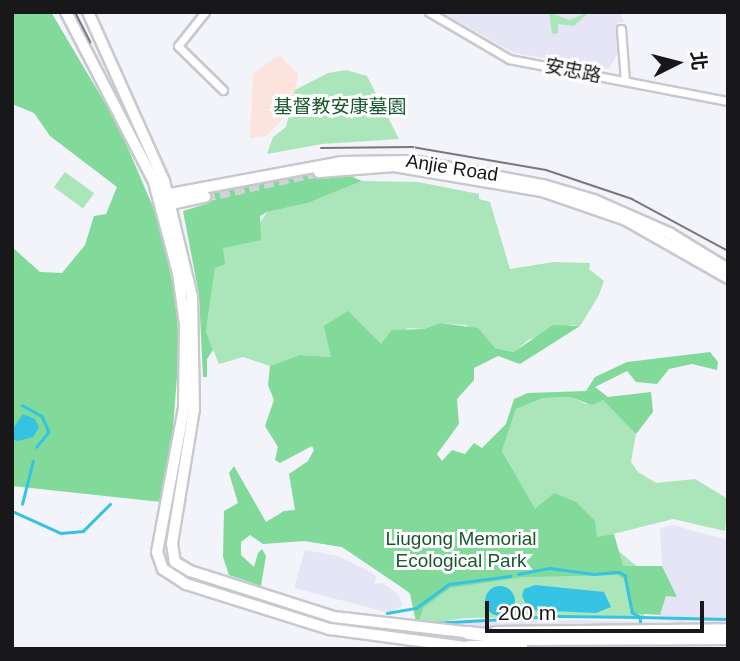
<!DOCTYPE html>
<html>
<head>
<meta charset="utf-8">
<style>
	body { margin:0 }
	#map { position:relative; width:740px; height:661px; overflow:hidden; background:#f3f3fa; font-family:Helvetica,"Noto Sans TC",sans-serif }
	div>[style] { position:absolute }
	.built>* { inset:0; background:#e6e5f5 }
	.medical>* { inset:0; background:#fde3dd }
	.green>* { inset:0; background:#aae6b9; transform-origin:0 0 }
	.forest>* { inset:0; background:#81d99a }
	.water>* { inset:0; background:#35c3e3 }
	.round { border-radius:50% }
	.stream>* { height:2.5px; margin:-1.25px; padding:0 1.25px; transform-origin:1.25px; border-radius:1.25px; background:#35c3e3 }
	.secondary-tunnel>* { height:10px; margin-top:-5px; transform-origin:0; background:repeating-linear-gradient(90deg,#d2d2d8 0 10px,transparent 0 15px) }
	.roads { filter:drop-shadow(2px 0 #c8c8cf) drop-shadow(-2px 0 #c8c8cf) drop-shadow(0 2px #c8c8cf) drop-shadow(0 -2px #c8c8cf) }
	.street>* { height:7px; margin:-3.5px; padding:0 3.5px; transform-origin:3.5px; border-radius:3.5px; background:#fff }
	.secondary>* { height:10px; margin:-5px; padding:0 5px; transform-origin:5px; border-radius:5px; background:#fff }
	.highway>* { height:12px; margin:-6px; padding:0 6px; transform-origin:6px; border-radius:6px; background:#fff }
	.tram>* { height:2px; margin:-1px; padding:0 1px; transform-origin:1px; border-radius:1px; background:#78787c }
	span { translate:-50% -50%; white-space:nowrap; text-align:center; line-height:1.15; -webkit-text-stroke:6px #fff; paint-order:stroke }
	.street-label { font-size:19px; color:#18181a }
	.park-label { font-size:19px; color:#185830 }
	.frame { position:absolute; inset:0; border:14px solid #18181a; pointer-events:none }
	.north { position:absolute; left:642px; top:28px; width:70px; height:70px; -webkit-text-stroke:5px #fff; paint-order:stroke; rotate:84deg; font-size:19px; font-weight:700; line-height:28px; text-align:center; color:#18181a }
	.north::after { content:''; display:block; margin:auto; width:24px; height:32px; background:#18181a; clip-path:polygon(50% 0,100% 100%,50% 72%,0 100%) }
	.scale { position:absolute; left:485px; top:601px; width:219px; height:32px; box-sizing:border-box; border:4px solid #18181a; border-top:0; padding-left:9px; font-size:21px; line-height:24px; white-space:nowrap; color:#18181a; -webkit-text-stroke:5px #fff; paint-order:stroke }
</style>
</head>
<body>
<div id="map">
	<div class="built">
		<i style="clip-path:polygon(441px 12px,620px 12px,624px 22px,617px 23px,620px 49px,609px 69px,514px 53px)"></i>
		<i style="clip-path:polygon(672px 525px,728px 540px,728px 622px,685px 621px,687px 649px,429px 649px,427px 627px,466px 619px,684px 622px,661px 620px,660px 615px,666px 595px,676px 597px,662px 566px,660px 528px)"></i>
		<i style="clip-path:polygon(305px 550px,338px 556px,365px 569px,377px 576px,374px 584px,383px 583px,398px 594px,403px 605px,390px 613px,294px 588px)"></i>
	</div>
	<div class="medical">
		<i style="clip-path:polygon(279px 55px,298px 74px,292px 110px,266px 136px,250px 138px,253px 74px)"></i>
	</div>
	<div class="green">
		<i style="clip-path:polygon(549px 12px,569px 20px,589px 12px,574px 26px,558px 24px,558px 33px,552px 34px)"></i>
		<i style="clip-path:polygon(346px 70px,367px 76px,399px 139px,322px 144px,267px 154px,273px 137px,286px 127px,295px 90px,328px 73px)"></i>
		<i style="left:65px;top:172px;width:36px;height:19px;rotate:36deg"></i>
		<i style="clip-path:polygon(362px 181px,418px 182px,479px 194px,479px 199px,490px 202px,510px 269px,554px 262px,590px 263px,589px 269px,604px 281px,598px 297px,580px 326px,571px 325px,528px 340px,515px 352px,495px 348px,466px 325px,440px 323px,424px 329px,408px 328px,381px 344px,331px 357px,300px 355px,270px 366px,243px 357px,219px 364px,206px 333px,215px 268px,222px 248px,249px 239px,267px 212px,308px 203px)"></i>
		<i style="clip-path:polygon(570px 397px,586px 404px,603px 400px,616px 410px,636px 434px,631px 462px,638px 472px,656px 483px,695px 479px,728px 499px,725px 531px,673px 519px,601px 537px,638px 567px,647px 583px,644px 616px,465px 618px,417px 626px,410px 594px,401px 584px,342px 547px,305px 541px,512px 468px,502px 451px,516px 409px,543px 398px)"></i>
	</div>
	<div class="forest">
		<i style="clip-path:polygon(12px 12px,51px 12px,118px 125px,159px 221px,176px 300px,179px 351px,172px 441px,161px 502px,12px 486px,12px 247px,40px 272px,62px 273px,85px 245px,94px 216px,106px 214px,117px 187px,50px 136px,34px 113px,12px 104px)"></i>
		<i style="clip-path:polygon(318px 168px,320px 177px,343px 173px,362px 181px,308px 203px,267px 212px,260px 216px,261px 240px,223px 248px,225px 264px,215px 268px,206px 332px,213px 350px,207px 359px,207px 377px,203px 377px,199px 295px,183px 211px,206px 204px,204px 192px)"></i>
		<i style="clip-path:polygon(348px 311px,381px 344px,392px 330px,424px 329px,440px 323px,478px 328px,495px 348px,514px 352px,553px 325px,580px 326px,520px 364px,498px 356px,474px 368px,474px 380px,457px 399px,459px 424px,437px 454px,442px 461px,452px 450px,465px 454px,474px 443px,482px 448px,506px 424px,514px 399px,528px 393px,586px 391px,595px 377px,627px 362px,710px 352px,718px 362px,717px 370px,692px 364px,669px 369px,657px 384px,636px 382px,627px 371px,595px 387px,608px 397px,651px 392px,653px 412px,636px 434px,603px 400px,592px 405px,570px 397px,543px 398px,516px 409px,502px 451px,535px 509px,554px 493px,576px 502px,595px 521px,597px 537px,614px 534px,623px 566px,662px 566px,677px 597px,666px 596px,660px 615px,631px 613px,624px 579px,618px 575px,523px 577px,450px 588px,423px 608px,417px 626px,410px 593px,342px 547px,305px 541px,263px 544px,250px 535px,241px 542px,241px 555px,254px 567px,258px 553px,262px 549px,266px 556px,261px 586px,229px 575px,223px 557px,224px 511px,238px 503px,229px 473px,234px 466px,266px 522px,284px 511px,295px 510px,289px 474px,308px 461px,314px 450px,312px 446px,280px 463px,275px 460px,278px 447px,265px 426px,274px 400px,268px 385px,270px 366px,300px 355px,331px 357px,324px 326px)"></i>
	</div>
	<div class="water">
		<i style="clip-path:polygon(23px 414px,35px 419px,39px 428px,33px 437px,18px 441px,12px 439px,12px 430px)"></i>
		<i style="clip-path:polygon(535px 585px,604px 592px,611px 607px,596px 613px,529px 610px,522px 596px,524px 589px)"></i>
		<i class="round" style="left:485px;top:586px;width:30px;height:30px"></i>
	</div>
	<div class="stream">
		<i style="left:22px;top:405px;width:23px;rotate:29deg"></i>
		<i style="left:42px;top:416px;width:17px;rotate:66deg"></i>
		<i style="left:49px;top:432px;width:19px;rotate:129deg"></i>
		<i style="left:22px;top:504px;width:44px;rotate:-75.7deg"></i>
		<i style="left:12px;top:511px;width:54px;rotate:24.2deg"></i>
		<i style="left:61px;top:533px;width:22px;rotate:-5deg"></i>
		<i style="left:83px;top:531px;width:38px;rotate:-45deg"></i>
		<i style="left:518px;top:574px;width:33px;rotate:-11deg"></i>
		<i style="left:550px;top:568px;width:44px;rotate:7.8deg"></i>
		<i style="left:594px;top:574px;width:25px;rotate:-5deg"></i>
		<i style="left:619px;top:572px;width:7px;rotate:27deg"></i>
		<i style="left:625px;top:575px;width:38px;rotate:79deg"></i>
		<i style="left:632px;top:612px;width:9px;rotate:32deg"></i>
		<i style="left:640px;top:617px;width:88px;rotate:1.3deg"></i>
		<i style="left:387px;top:613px;width:29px;rotate:-10deg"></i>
		<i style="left:416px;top:608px;width:41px;rotate:-36deg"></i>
		<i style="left:449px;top:584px;width:62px;rotate:-7.5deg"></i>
		<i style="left:432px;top:623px;width:125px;rotate:-3.2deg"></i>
		<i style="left:557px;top:616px;width:83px;rotate:0.7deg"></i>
		<i style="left:640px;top:617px;width:9px;rotate:84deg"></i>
	</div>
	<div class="secondary-tunnel">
		<i style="left:205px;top:197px;width:117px;rotate:-12.4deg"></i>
	</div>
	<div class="roads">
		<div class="street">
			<i style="left:205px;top:12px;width:43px;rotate:128.5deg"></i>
			<i style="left:178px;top:46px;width:63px;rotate:44.4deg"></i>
			<i style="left:429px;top:12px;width:93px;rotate:30.4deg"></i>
			<i style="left:509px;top:59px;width:223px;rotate:10.9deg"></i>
			<i style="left:621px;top:29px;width:52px;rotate:85.6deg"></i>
		</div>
		<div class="secondary">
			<i style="left:66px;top:12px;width:191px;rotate:62.6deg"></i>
			<i style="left:154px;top:182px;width:94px;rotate:75.2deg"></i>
			<i style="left:178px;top:273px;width:51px;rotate:82.2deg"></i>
			<i style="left:185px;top:324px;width:84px;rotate:90.7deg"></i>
			<i style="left:184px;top:408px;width:147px;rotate:100.6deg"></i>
			<i style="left:157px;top:552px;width:18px;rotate:71deg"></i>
			<i style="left:163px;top:569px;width:27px;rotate:33deg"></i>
			<i style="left:186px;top:584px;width:151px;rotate:17.4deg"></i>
			<i style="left:330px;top:629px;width:144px;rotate:7.6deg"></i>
			<i style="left:88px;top:12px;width:185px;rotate:65.8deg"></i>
			<i style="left:164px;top:181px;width:119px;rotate:76.4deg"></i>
			<i style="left:192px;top:297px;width:112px;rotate:89deg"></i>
			<i style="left:194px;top:409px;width:137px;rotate:99.3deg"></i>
			<i style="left:172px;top:544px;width:18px;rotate:81deg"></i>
			<i style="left:175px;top:562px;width:17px;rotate:31deg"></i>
			<i style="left:190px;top:571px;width:151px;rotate:17.7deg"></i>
			<i style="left:334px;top:617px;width:140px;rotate:6.6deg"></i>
			<i style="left:319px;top:172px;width:75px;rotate:-4.6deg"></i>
			<i style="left:394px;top:166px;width:150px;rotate:9.6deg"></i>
			<i style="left:542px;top:191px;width:87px;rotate:18.9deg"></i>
			<i style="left:624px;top:219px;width:120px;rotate:29.6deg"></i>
			<i style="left:165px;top:195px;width:180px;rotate:-10.6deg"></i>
			<i style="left:342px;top:162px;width:71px;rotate:-0.8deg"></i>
			<i style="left:413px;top:161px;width:132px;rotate:10.5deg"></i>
			<i style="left:543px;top:185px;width:53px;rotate:16.4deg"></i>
			<i style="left:594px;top:200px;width:82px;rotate:23.7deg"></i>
			<i style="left:669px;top:233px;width:69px;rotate:31.4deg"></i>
			<i style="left:166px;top:205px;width:40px;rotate:-12deg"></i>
			<i style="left:495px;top:632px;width:233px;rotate:-0.7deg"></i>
		</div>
		<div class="highway">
			<i style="left:468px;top:633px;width:53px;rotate:6.5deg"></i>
			<i style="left:521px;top:639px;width:207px;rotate:-0.3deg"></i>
			<i style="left:469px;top:647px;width:52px;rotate:-1.1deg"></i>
		</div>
	</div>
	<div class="tram">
		<i style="left:75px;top:12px;width:34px;rotate:63deg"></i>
		<i style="left:321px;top:148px;width:91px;rotate:-0.6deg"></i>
		<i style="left:412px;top:147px;width:136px;rotate:9.7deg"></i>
		<i style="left:546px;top:170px;width:91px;rotate:18.6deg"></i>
		<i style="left:632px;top:199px;width:109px;rotate:28.4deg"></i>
	</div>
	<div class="street-label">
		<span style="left:573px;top:71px;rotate:11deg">安忠路</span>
		<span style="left:452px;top:168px;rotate:9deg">Anjie Road</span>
	</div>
	<div class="park-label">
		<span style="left:340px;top:107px">基督教安康墓園</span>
		<span style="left:461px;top:550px">Liugong Memorial<br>Ecological Park</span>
	</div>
	<div class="frame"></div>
	<div class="north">北</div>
	<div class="scale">200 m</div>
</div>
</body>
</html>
